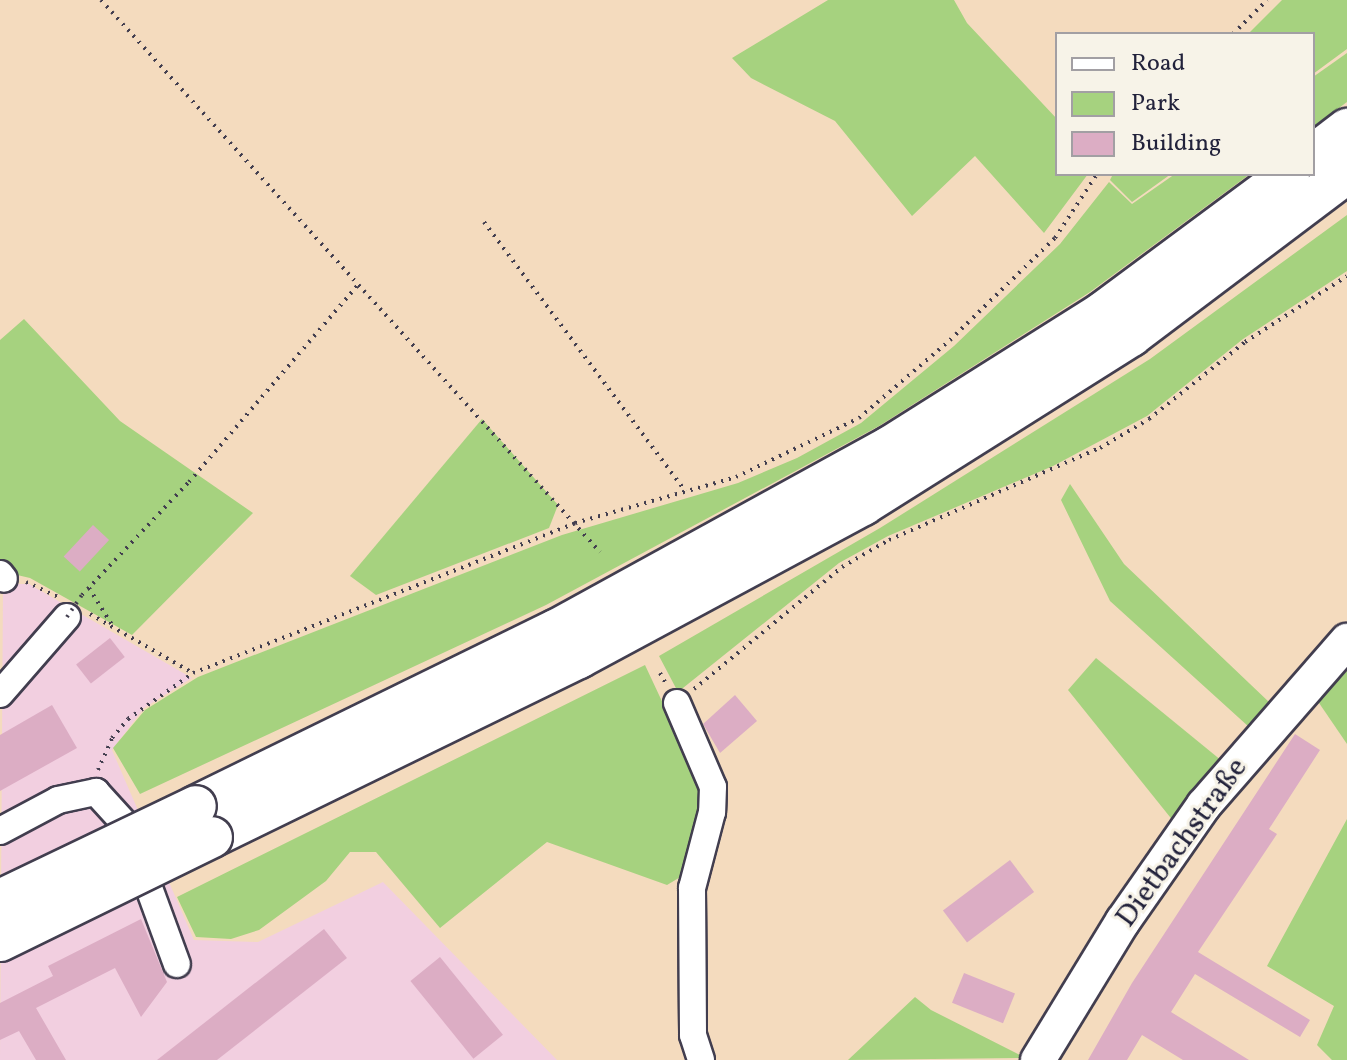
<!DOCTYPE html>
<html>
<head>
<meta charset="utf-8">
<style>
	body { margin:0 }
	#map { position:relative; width:1347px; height:1060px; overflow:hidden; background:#f4dbbe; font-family:Vollkorn,serif }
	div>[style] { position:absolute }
	.built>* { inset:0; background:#f2cfe0 }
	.green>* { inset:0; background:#a6d27f }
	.building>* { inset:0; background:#dcadc4; transform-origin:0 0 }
	.path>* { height:4px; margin-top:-2px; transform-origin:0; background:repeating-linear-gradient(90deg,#423e4f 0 2px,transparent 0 8px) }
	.roads { filter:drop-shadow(2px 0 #423e4f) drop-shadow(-2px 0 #423e4f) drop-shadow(0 2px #423e4f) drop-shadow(0 -2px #423e4f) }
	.minor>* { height:26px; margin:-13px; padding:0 13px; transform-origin:13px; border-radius:13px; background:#fff }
	.major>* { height:34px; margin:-17px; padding:0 17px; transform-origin:17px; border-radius:17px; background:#fff }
	.highway>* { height:40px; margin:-20px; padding:0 20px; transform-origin:20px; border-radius:20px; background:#fff }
	.path-bridge>* { height:4px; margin-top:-2px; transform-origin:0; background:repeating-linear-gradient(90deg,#423e4f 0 2px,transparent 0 8px) }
	.bridges { filter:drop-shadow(2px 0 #423e4f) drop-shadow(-2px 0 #423e4f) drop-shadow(0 2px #423e4f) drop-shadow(0 -2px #423e4f) }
	.highway-bridge>* { height:40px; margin:-20px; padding:0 20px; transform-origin:20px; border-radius:20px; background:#fff }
	span { translate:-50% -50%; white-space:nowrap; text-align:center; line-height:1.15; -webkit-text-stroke:6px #f7f3e8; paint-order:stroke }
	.street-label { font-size:30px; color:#22223b }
	.legend { position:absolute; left:1055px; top:32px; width:260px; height:144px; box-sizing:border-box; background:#f7f3e8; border:2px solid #a29fa3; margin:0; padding:10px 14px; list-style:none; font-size:24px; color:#22223b }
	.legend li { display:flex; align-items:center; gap:16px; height:40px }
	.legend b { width:40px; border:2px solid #a29fa3 }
</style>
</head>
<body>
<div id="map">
	<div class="built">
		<i style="clip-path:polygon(3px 584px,29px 584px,192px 678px,144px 708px,112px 750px,194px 940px,258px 942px,383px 882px,557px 1060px,0 1060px)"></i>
	</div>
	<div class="green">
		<i style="clip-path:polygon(828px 0,954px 0,967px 23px,1057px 119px,1057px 174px,1088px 174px,1044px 233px,975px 156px,912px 216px,835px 121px,751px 78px,732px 58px)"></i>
		<i style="clip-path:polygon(1282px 0,1347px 0,1347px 49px,1313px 74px,1313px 34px,1248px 34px)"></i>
		<i style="clip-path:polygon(1347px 53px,1347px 102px,1313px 127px,1313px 77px)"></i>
		<i style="clip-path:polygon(1113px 174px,1171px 174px,1132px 202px,1110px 180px)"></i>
		<i style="clip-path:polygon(1175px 174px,1250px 174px,1090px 292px,879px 426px,546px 605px,140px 794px,113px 748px,145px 710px,198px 677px,562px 535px,738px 483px,797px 458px,861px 423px,954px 346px,1060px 244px,1109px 182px,1132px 204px)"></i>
		<i style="clip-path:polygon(1347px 215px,1347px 271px,1243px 339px,1147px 416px,1053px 466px,888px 536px,839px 563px,678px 692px,659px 656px,880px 528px,1150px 359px)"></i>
		<i style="clip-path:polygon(24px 319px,120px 421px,253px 513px,132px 635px,30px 578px,0 571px,0 340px)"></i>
		<i style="clip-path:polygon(482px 419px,558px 505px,549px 528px,376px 595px,350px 576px)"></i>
		<i style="clip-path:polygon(1070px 484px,1124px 564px,1270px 703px,1249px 727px,1110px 601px,1061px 500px)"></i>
		<i style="clip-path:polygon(1096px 658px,1222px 761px,1174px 822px,1068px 690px)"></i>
		<i style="clip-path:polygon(645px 665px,703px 789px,704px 811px,687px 873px,667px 885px,547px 842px,440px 928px,376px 852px,350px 852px,326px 881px,259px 930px,231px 939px,196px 937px,177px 897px)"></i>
		<i style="clip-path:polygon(1347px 671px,1347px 744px,1317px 700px)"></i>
		<i style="clip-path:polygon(1347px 819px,1347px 1060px,1332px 1060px,1317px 1045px,1334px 1006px,1267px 966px)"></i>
		<i style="clip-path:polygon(915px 997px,931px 1010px,1026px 1058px,848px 1060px)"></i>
	</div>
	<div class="building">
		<i style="left:93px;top:525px;width:22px;height:43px;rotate:43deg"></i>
		<i style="left:110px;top:638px;width:24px;height:43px;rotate:52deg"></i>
		<i style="clip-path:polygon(735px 695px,757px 721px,720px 753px,703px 724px)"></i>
		<i style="clip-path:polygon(52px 705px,77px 748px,0 791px,0 735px)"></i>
		<i style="clip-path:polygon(1295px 734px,1320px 750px,1269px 829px,1277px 834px,1198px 952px,1310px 1020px,1300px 1037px,1195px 974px,1171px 1012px,1249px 1060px,1183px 1060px,1142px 1035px,1127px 1060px,1088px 1060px,1132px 983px)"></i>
		<i style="left:1010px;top:860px;width:40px;height:84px;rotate:53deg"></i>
		<i style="clip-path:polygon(141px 919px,167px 982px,141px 1017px,115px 968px,36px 1008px,66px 1060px,36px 1060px,19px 1031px,0 1040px,0 1003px,53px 976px,48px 966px)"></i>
		<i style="clip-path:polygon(324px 929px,347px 958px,217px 1060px,157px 1060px)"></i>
		<i style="left:440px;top:957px;width:100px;height:38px;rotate:51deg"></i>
		<i style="left:964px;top:973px;width:55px;height:32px;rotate:22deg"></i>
	</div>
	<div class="path">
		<i style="left:101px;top:0;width:744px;rotate:47.89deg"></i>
		<i style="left:1233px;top:34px;width:48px;rotate:-45deg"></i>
		<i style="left:484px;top:222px;width:336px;rotate:53.2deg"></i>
		<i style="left:26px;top:582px;width:35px;rotate:25deg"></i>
		<i style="left:89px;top:588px;width:44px;rotate:58.1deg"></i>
		<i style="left:82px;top:595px;width:156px;rotate:-46.6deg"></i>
		<i style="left:189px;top:482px;width:260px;rotate:-49.4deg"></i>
		<i style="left:90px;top:614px;width:119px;rotate:29.8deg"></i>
		<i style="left:660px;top:673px;width:13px;rotate:61deg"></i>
		<i style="left:694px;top:689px;width:192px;rotate:-39.5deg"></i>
		<i style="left:842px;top:567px;width:54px;rotate:-29.9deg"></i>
		<i style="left:889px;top:540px;width:230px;rotate:-23.6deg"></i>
		<i style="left:1100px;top:448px;width:57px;rotate:-30.6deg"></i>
		<i style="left:1149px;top:419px;width:123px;rotate:-38.7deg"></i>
		<i style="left:1245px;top:342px;width:121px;rotate:-32.9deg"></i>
		<i style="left:98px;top:770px;width:35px;rotate:-66deg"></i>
		<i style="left:112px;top:738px;width:25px;rotate:-50deg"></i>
		<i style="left:128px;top:719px;width:80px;rotate:-35.3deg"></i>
		<i style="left:193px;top:673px;width:410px;rotate:-21.4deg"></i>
		<i style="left:575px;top:523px;width:167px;rotate:-15.9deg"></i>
		<i style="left:736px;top:477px;width:136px;rotate:-25.6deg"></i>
		<i style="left:859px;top:418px;width:120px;rotate:-40.6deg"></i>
		<i style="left:950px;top:340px;width:146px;rotate:-44.2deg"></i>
		<i style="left:1055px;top:238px;width:77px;rotate:-56.7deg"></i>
	</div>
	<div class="roads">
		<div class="minor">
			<i style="left:0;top:574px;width:6px;rotate:51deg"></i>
			<i style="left:0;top:694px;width:102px;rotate:-49deg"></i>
			<i style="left:677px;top:703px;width:91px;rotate:66.8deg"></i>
			<i style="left:713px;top:787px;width:25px;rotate:92deg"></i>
			<i style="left:712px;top:812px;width:79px;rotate:104.7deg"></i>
			<i style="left:692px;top:888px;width:147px;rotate:89.6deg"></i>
			<i style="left:693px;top:1035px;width:26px;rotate:72deg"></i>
			<i style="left:0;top:831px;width:66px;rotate:-28.1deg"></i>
			<i style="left:58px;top:800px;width:39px;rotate:-12deg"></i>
			<i style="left:96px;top:792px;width:45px;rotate:47.7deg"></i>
			<i style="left:126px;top:825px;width:148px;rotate:69.9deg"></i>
		</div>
		<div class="major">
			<i style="left:1038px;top:1060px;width:163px;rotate:-58.6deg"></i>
			<i style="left:1123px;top:921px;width:141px;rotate:-55.1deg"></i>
			<i style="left:1204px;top:805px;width:218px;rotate:-48.9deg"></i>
		</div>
		<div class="highway">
			<i style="left:1313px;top:155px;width:43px;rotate:-37.4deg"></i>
			<i style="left:196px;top:806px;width:401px;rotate:-26.1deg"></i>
			<i style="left:556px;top:630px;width:380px;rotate:-28.8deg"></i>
			<i style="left:889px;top:447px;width:253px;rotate:-32.2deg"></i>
			<i style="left:1103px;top:312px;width:232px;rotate:-36.6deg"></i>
			<i style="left:212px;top:837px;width:408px;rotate:-26deg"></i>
			<i style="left:579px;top:658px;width:323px;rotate:-28.3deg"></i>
			<i style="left:863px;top:505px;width:317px;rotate:-32.2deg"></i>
			<i style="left:1131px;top:336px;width:271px;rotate:-37deg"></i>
		</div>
	</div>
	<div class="path-bridge">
		<i style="left:67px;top:617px;width:27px;rotate:-56deg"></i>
	</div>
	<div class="bridges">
		<div class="highway-bridge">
			<i style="left:0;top:900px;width:217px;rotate:-25.6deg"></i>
			<i style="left:0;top:941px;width:236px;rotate:-26.1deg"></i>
		</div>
	</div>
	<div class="street-label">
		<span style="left:1182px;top:843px;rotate:-54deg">Dietbachstraße</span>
	</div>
	<ul class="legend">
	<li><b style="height:10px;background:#fff"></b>Road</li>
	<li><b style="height:22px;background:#a6d27f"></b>Park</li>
	<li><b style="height:22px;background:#dcadc4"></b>Building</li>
	</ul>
</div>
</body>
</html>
